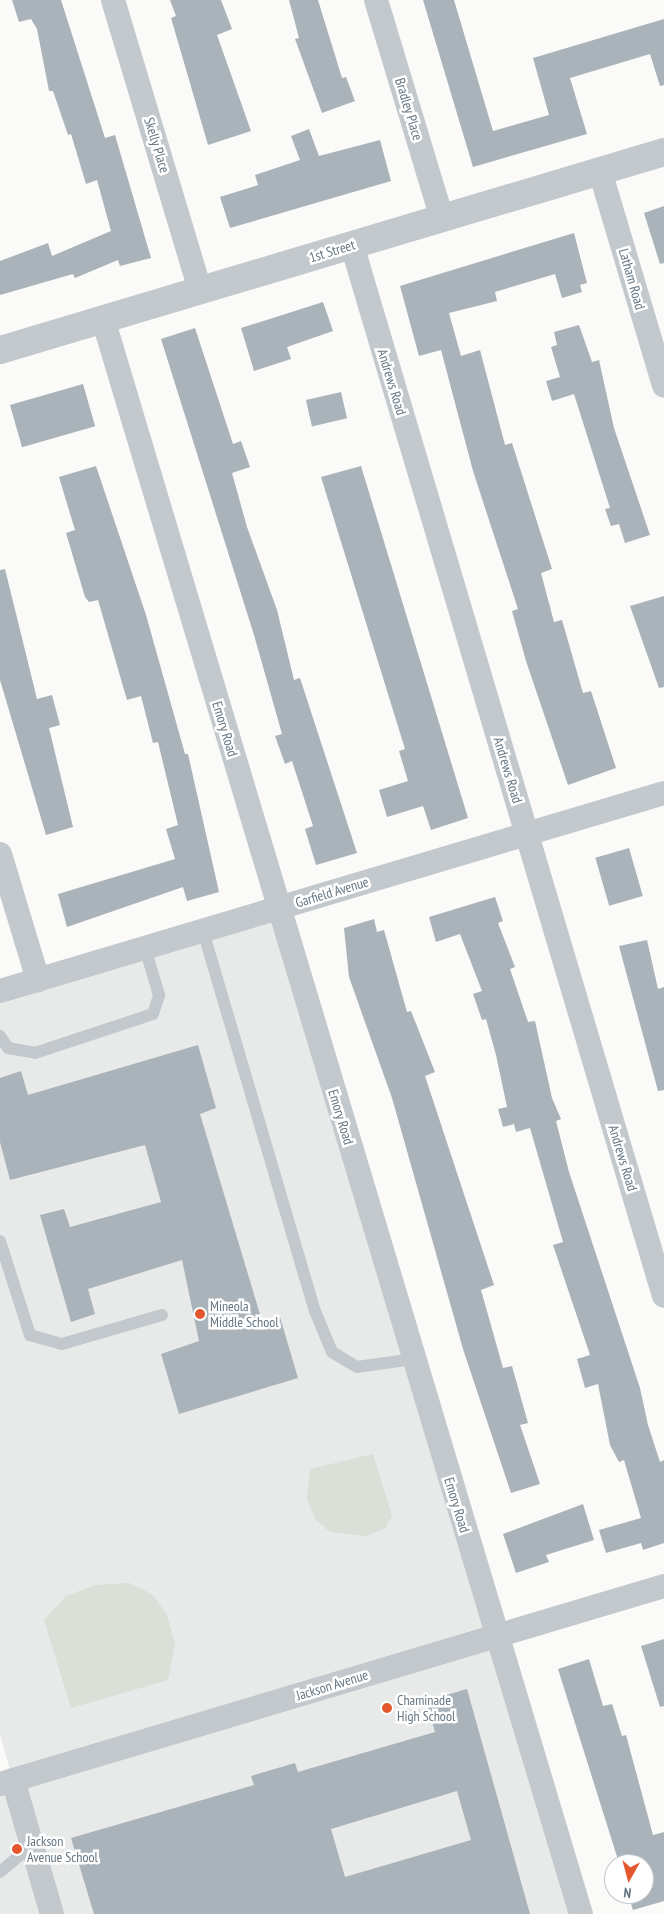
<!DOCTYPE html>
<html>
<head>
<meta charset="utf-8">
<style>
	body { margin:0 }
	#map { position:relative; width:664px; height:1914px; overflow:hidden; background:#fafaf8; font-family:"PT Sans Narrow",sans-serif }
	div>[style] { position:absolute }
	.built>* { inset:0; background:#e8e9e9 }
	.green>* { inset:0; background:#dadfd7 }
	.building>* { inset:0; background:#aab3b9; transform-origin:0 0 }
	.service>* { height:12px; margin:-6px; padding:0 6px; transform-origin:6px; border-radius:6px; background:#c3c8cc }
	.minor>* { height:24px; margin:-12px; padding:0 12px; transform-origin:12px; border-radius:12px; background:#c3c8cc }
	.tertiary>* { height:28px; margin:-14px; padding:0 14px; transform-origin:14px; border-radius:14px; background:#c3c8cc }
	.dots>* { width:14px; height:14px; translate:-50% -50%; box-sizing:border-box; border:2px solid #fff; border-radius:50% }
	span { translate:-50% -50%; white-space:nowrap; text-align:center; line-height:1.15; -webkit-text-stroke:5px #fff; paint-order:stroke }
	.street-label { font-size:14px; color:#657683 }
	.poi-label { font-size:14px; color:#657683 }
	.left { translate:0 -50%; text-align:left }
	.north { position:absolute; left:604px; top:1854px; width:50px; height:50px; box-sizing:border-box; background:#fff; border:1px solid #c1c8cd; border-radius:50%; rotate:187deg; font-size:14px; font-weight:700; line-height:20px; text-align:center; color:#657683 }
	.north::after { content:''; display:block; margin:auto; width:18px; height:22px; background:#e4572e; clip-path:polygon(50% 0,100% 100%,50% 72%,0 100%) }
</style>
</head>
<body>
<div id="map">
	<div class="built">
		<i style="clip-path:polygon(278px 908px,581px 1914px,0 1914px,0 1784px,13px 1780px,0 1735px,0 991px)"></i>
	</div>
	<div class="green">
		<i style="clip-path:polygon(373px 1454px,392px 1516px,385px 1528px,366px 1536px,330px 1532px,315px 1519px,307px 1499px,310px 1469px)"></i>
		<i style="clip-path:polygon(129px 1583px,152px 1594px,167px 1615px,175px 1644px,168px 1680px,71px 1708px,44px 1620px,66px 1596px,95px 1585px)"></i>
	</div>
	<div class="building">
		<i style="clip-path:polygon(12px 0,61px 0,105px 138px,115px 135px,151px 258px,120px 266px,118px 260px,75px 278px,73px 274px,0 295px,0 261px,48px 243px,52px 256px,111px 231px,97px 180px,86px 184px,71px 134px,68px 135px,53px 91px,49px 91px,37px 29px,31px 19px,19px 22px)"></i>
		<i style="clip-path:polygon(170px 0,221px 0,232px 29px,217px 35px,251px 131px,208px 145px,171px 18px,176px 16px)"></i>
		<i style="clip-path:polygon(289px 0,318px 0,342px 78px,346px 77px,355px 101px,322px 113px,295px 39px,299px 38px)"></i>
		<i style="clip-path:polygon(423px 0,454px 0,493px 131px,549px 115px,533px 58px,664px 19px,664px 85px,660px 86px,650px 54px,570px 78px,587px 134px,473px 167px)"></i>
		<i style="clip-path:polygon(309px 129px,319px 156px,380px 140px,391px 181px,230px 228px,220px 197px,258px 185px,255px 175px,300px 160px,291px 136px)"></i>
		<i style="clip-path:polygon(664px 206px,664px 263px,660px 264px,644px 213px)"></i>
		<i style="clip-path:polygon(574px 233px,587px 283px,580px 285px,582px 292px,562px 298px,555px 274px,495px 292px,497px 301px,449px 313px,461px 356px,480px 350px,505px 445px,512px 443px,552px 569px,541px 573px,554px 622px,562px 620px,583px 693px,591px 691px,616px 768px,568px 785px,526px 661px,512px 611px,518px 609px,473px 471px,441px 350px,419px 356px,400px 286px)"></i>
		<i style="clip-path:polygon(323px 302px,333px 331px,287px 347px,291px 359px,254px 371px,241px 328px)"></i>
		<i style="clip-path:polygon(579px 325px,592px 362px,599px 360px,614px 428px,650px 535px,625px 543px,619px 524px,611px 526px,605px 509px,610px 508px,574px 394px,552px 401px,546px 381px,560px 377px,551px 347px,557px 345px,554px 332px)"></i>
		<i style="clip-path:polygon(195px 328px,233px 444px,241px 441px,250px 467px,232px 473px,247px 527px,277px 610px,294px 680px,300px 678px,357px 853px,316px 865px,305px 829px,313px 826px,292px 761px,285px 764px,275px 736px,282px 734px,254px 635px,161px 339px)"></i>
		<i style="left:83px;top:384px;width:44px;height:76px;rotate:74deg"></i>
		<i style="left:341px;top:392px;width:27px;height:36px;rotate:77deg"></i>
		<i style="clip-path:polygon(96px 466px,146px 615px,185px 754px,188px 754px,219px 892px,187px 901px,183px 887px,67px 927px,58px 894px,175px 859px,166px 829px,178px 825px,158px 742px,153px 743px,141px 696px,127px 700px,98px 600px,89px 602px,85px 597px,66px 533px,75px 530px,59px 477px)"></i>
		<i style="clip-path:polygon(361px 466px,468px 818px,431px 830px,423px 806px,387px 817px,379px 790px,408px 781px,399px 751px,405px 749px,321px 477px)"></i>
		<i style="clip-path:polygon(5px 569px,37px 699px,52px 695px,60px 725px,49px 728px,73px 827px,46px 835px,0 680px,0 570px)"></i>
		<i style="clip-path:polygon(664px 596px,664px 687px,659px 688px,630px 606px)"></i>
		<i style="left:629px;top:848px;width:50px;height:35px;rotate:74deg"></i>
		<i style="clip-path:polygon(495px 897px,503px 921px,498px 923px,515px 967px,510px 969px,528px 1022px,535px 1021px,552px 1098px,561px 1119px,556px 1121px,569px 1172px,640px 1388px,648px 1425px,660px 1462px,664px 1460px,664px 1543px,643px 1550px,641px 1543px,606px 1553px,599px 1530px,641px 1518px,624px 1460px,619px 1462px,610px 1445px,598px 1384px,585px 1388px,577px 1359px,590px 1355px,553px 1245px,563px 1242px,530px 1128px,516px 1132px,514px 1124px,503px 1127px,498px 1109px,507px 1107px,496px 1055px,486px 1019px,482px 1020px,473px 994px,482px 991px,460px 934px,436px 942px,429px 917px)"></i>
		<i style="clip-path:polygon(374px 919px,377px 932px,384px 930px,407px 1012px,411px 1011px,435px 1072px,425px 1076px,494px 1285px,481px 1290px,503px 1368px,512px 1366px,528px 1423px,520px 1425px,540px 1484px,511px 1493px,463px 1349px,392px 1098px,349px 977px,344px 928px)"></i>
		<i style="clip-path:polygon(647px 940px,658px 989px,664px 987px,664px 1090px,658px 1091px,619px 946px)"></i>
		<i style="clip-path:polygon(198px 1045px,216px 1108px,200px 1114px,262px 1321px,280px 1317px,298px 1378px,179px 1414px,161px 1354px,199px 1341px,182px 1260px,88px 1289px,95px 1314px,71px 1322px,40px 1215px,64px 1209px,70px 1227px,161px 1202px,145px 1145px,10px 1180px,0 1142px,0 1078px,21px 1071px,28px 1095px)"></i>
		<i style="clip-path:polygon(583px 1504px,594px 1540px,546px 1555px,549px 1562px,516px 1573px,503px 1534px)"></i>
		<i style="clip-path:polygon(664px 1639px,664px 1706px,660px 1707px,641px 1646px)"></i>
		<i style="clip-path:polygon(589px 1659px,603px 1706px,612px 1704px,622px 1736px,626px 1735px,653px 1835px,664px 1832px,664px 1901px,633px 1910px,628px 1894px,644px 1894px,644px 1864px,619px 1863px,558px 1669px)"></i>
		<i style="clip-path:polygon(evenodd,467px 1689px,530px 1914px,94px 1914px,71px 1838px,254px 1785px,251px 1776px,295px 1763px,298px 1772px,435px 1732px,426px 1701px,467px 1689px,457px 1791px,471px 1840px,345px 1877px,331px 1829px,457px 1791px)"></i>
	</div>
	<div class="service">
		<i style="left:203px;top:931px;width:396px;rotate:73.6deg"></i>
		<i style="left:315px;top:1311px;width:44px;rotate:67.5deg"></i>
		<i style="left:332px;top:1352px;width:29px;rotate:31deg"></i>
		<i style="left:357px;top:1367px;width:58px;rotate:-8deg"></i>
		<i style="left:0;top:1036px;width:14px;rotate:56deg"></i>
		<i style="left:8px;top:1048px;width:27px;rotate:10deg"></i>
		<i style="left:35px;top:1053px;width:124px;rotate:-18.3deg"></i>
		<i style="left:153px;top:1014px;width:20px;rotate:-72deg"></i>
		<i style="left:159px;top:995px;width:49px;rotate:-106.6deg"></i>
		<i style="left:0;top:1241px;width:99px;rotate:72.3deg"></i>
		<i style="left:30px;top:1335px;width:33px;rotate:16deg"></i>
		<i style="left:62px;top:1344px;width:104px;rotate:-16.2deg"></i>
		<i style="left:0;top:1872px;width:42px;rotate:-40.2deg"></i>
	</div>
	<div class="minor">
		<i style="left:113px;top:0;width:303px;rotate:73.3deg"></i>
		<i style="left:376px;top:0;width:228px;rotate:73.2deg"></i>
		<i style="left:600px;top:171px;width:224px;rotate:73.4deg"></i>
		<i style="left:352px;top:245px;width:1096px;rotate:73.47deg"></i>
		<i style="left:103px;top:319px;width:1665px;rotate:73.32deg"></i>
		<i style="left:0;top:854px;width:132px;rotate:73.2deg"></i>
		<i style="left:0;top:991px;width:693px;rotate:-16.6deg"></i>
		<i style="left:13px;top:1780px;width:140px;rotate:73.8deg"></i>
		<i style="left:0;top:1784px;width:693px;rotate:-16.6deg"></i>
	</div>
	<div class="tertiary">
		<i style="left:0;top:350px;width:693px;rotate:-16.6deg"></i>
	</div>
	<div class="dots">
		<i style="left:200px;top:1314px;background:#e4572e"></i>
		<i style="left:387px;top:1708px;background:#e4572e"></i>
		<i style="left:17px;top:1849px;background:#e4572e"></i>
	</div>
	<div class="street-label">
		<span style="left:409px;top:109px;rotate:73deg">Bradley Place</span>
		<span style="left:157px;top:145px;rotate:73deg">Skelly Place</span>
		<span style="left:332px;top:251px;rotate:-17deg">1st Street</span>
		<span style="left:632px;top:279px;rotate:74deg">Latham Road</span>
		<span style="left:392px;top:382px;rotate:73deg">Andrews Road</span>
		<span style="left:225px;top:729px;rotate:73deg">Emory Road</span>
		<span style="left:508px;top:770px;rotate:73deg">Andrews Road</span>
		<span style="left:332px;top:892px;rotate:-17deg">Garfield Avenue</span>
		<span style="left:341px;top:1117px;rotate:73deg">Emory Road</span>
		<span style="left:623px;top:1158px;rotate:73deg">Andrews Road</span>
		<span style="left:457px;top:1505px;rotate:73deg">Emory Road</span>
		<span style="left:332px;top:1685px;rotate:-17deg">Jackson Avenue</span>
	</div>
	<div class="poi-label">
		<span class="left" style="left:210px;top:1314px">Mineola<br>Middle School</span>
		<span class="left" style="left:397px;top:1708px">Chaminade<br>High School</span>
		<span class="left" style="left:27px;top:1849px">Jackson<br>Avenue School</span>
	</div>
	<div class="north">N</div>
</div>
</body>
</html>
